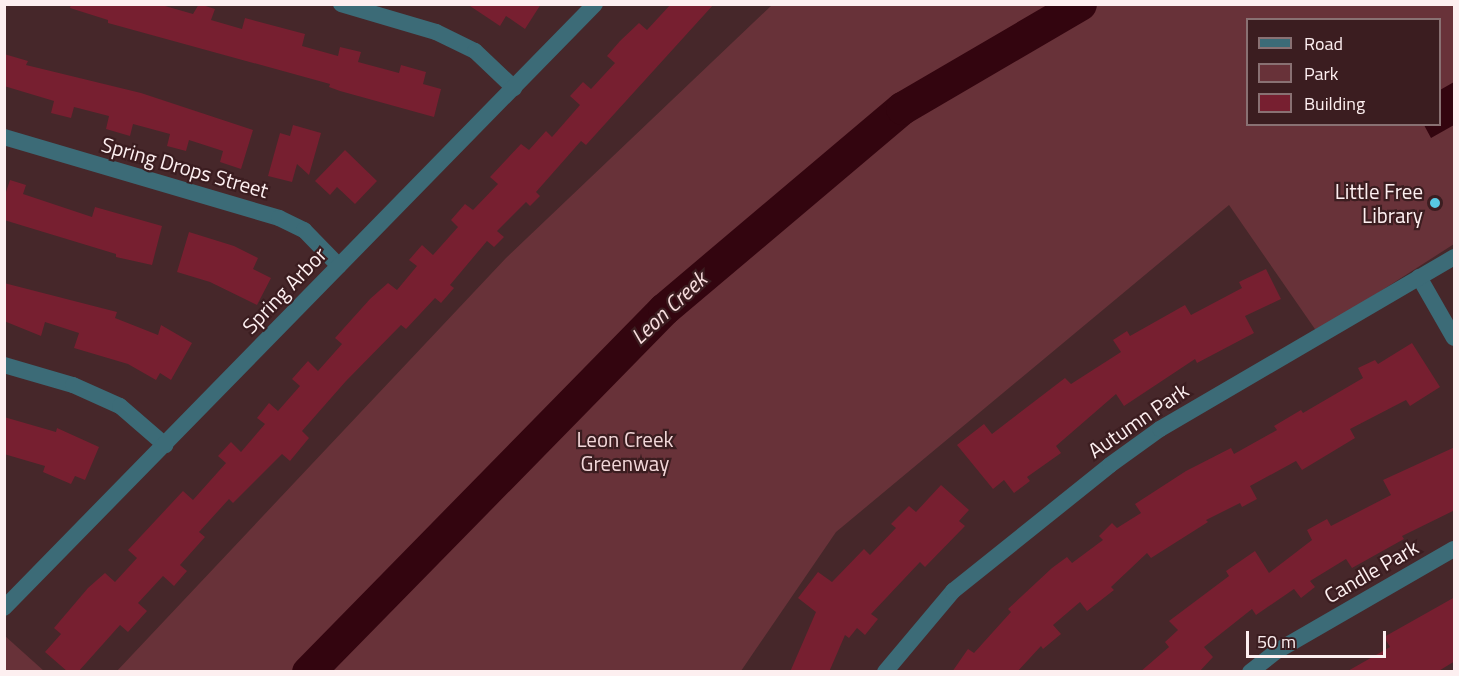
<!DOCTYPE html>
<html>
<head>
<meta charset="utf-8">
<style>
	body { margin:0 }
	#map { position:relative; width:1459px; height:676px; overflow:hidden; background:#46272a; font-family:"Titillium Web",sans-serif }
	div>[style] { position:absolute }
	.green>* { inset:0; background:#683239 }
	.water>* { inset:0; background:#33050f }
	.river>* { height:33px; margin:-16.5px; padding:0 16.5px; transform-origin:16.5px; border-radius:16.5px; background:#33050f }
	.building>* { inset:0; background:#771f30 }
	.street>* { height:16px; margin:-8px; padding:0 8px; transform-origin:8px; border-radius:8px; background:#3c6b77 }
	.dots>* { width:16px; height:16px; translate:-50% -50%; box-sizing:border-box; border:3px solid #3b1d20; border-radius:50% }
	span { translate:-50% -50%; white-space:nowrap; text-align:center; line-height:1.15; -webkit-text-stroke:4.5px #3b1d20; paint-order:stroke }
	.street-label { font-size:21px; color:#fdeff0 }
	.poi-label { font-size:21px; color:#fdeff0 }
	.right { translate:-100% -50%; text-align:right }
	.park-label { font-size:21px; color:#f2d7d9 }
	.water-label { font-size:22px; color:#f8ddde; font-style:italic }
	.frame { position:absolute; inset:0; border:6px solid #fdeff0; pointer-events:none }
	.legend { position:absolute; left:1246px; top:18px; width:195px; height:108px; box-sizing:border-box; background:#3b1d20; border:2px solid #897173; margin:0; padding:8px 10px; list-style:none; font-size:18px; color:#fdeff0 }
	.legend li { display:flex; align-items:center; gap:12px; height:30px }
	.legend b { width:30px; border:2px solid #897173 }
	.scale { position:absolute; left:1246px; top:631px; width:140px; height:27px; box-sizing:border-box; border:3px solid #fdeff0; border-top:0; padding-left:8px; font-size:18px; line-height:21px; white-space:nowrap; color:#fdeff0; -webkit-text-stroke:4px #3b1d20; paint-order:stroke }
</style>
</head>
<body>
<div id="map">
	<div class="green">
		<i style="clip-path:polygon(evenodd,772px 5px,1454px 5px,1454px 244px,1317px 332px,1229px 205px,836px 532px,741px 671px,116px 672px,506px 258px,772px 5px,1248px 20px,1440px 20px,1440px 124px,1248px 124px,1248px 20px)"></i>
		<i style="clip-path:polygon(4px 636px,5px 636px,44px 671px,5px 671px)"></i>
	</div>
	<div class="water">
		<i style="clip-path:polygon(1454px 82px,1454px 125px,1431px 138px,1424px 125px,1440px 124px,1440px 90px)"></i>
	</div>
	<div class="river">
		<i style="left:308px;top:672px;width:508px;rotate:-45.56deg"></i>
		<i style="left:664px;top:309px;width:312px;rotate:-40.2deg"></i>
		<i style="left:902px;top:108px;width:206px;rotate:-30.3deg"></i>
	</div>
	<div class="building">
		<i style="clip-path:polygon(71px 4px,158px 4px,193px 14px,199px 4px,215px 9px,211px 20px,242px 29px,245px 18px,305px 34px,302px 46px,338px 56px,340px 47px,361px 52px,358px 62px,399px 73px,401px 65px,426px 72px,423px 84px,441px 89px,434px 117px,340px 91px,329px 87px,330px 84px,108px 23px,108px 20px,70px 8px)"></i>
		<i style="clip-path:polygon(467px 4px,541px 4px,525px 29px,506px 16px,500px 26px)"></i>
		<i style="clip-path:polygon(671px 4px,714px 4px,586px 145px,581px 141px,536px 192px,540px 196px,530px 206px,526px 202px,497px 231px,504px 237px,494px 247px,487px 241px,450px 285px,454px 288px,441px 303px,435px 298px,406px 329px,401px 325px,346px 381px,302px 431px,309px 438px,290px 461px,282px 454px,233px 503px,229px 499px,199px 532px,205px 537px,180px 565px,187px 571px,174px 586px,163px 576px,138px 603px,147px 611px,128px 632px,120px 625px,78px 672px,68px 672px,45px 652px,61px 634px,54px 628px,88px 588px,105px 573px,115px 582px,137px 558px,128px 550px,183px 491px,193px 500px,226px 463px,218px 456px,231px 442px,241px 452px,265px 424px,257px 418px,269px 403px,278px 411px,300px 386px,292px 379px,308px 361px,318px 371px,342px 344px,335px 338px,370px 299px,388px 283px,397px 290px,417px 266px,409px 260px,422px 245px,433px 255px,458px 227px,451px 220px,465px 204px,473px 210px,498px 184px,490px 177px,521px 144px,529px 150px,546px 131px,552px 137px,580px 105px,570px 96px,583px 82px,591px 89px,615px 63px,607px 56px,620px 41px,639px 23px,647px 30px)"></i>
		<i style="clip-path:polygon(4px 54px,28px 61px,26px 65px,141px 93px,253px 130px,241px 169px,220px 162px,223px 151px,189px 140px,186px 151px,167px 146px,170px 134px,133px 124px,130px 136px,106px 129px,109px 116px,74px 107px,71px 118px,51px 113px,54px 101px,4px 86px)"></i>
		<i style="clip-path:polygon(293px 125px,321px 133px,309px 175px,297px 164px,292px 182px,268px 176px,280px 133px,290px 136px)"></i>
		<i style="clip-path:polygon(345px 150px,377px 181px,355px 204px,337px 187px,330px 195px,315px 181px)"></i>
		<i style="clip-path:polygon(10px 180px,26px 185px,23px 194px,92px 217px,95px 207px,162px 226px,152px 265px,116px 257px,116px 254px,4px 220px,4px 198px)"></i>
		<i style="clip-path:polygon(189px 232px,234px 246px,258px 258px,253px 269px,271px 278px,257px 305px,210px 282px,177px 272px)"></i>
		<i style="clip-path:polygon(1266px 269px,1281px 299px,1245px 316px,1254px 333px,1197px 363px,1195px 359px,1124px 406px,1116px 394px,1056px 446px,1061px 453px,1027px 477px,1030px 481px,1014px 493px,1004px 480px,993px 489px,957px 445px,984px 424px,992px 434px,1065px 378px,1071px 384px,1121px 352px,1113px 340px,1127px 331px,1130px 336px,1185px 305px,1191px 315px,1242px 288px,1239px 282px)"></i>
		<i style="clip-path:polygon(4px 283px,117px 312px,115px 318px,158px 335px,161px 325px,192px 343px,171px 380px,160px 373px,156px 380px,128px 364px,74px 348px,79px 333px,45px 322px,41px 336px,4px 321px)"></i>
		<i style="clip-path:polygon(1412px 343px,1440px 387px,1410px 406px,1406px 400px,1350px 429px,1355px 438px,1302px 470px,1296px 461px,1250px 486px,1257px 499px,1242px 507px,1240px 503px,1206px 520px,1208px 522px,1151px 558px,1147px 553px,1111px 587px,1114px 590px,1087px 611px,1080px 602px,1053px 625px,1061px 634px,1043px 649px,1041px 646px,1017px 672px,952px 672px,968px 649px,974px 653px,1011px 612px,1008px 609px,1052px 568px,1067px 557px,1072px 563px,1103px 540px,1099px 536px,1112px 523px,1117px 528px,1141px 513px,1135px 504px,1186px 471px,1231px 448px,1234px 454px,1277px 430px,1274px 426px,1301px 410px,1303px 413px,1363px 378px,1358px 368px,1375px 360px,1378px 364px)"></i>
		<i style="clip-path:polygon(4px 417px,56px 432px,57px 428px,99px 447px,85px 480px,75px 476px,71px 484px,43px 472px,45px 466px,4px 454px)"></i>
		<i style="clip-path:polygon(1455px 447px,1455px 510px,1402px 536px,1404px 539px,1352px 568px,1346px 559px,1310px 581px,1315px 587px,1301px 598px,1294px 589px,1256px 615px,1252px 609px,1204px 647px,1213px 657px,1199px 672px,1140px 672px,1169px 647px,1165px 642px,1178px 630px,1169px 621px,1229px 576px,1226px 571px,1255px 551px,1269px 573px,1312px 540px,1307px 530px,1327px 519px,1331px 526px,1391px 495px,1383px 480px)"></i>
		<i style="clip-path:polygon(941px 485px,969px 510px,959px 521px,965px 526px,925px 567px,920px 562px,871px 614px,878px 619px,865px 635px,857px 628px,849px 638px,845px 635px,829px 672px,790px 672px,816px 612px,798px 598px,818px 572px,832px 582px,864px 549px,870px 555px,896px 528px,891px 524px,909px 506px,916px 512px)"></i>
		<i style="clip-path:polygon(1455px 597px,1455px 661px,1437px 672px,1346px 672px,1390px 647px,1384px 637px)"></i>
	</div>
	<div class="street">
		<i style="left:341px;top:4px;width:99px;rotate:16.4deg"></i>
		<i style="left:436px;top:32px;width:43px;rotate:26deg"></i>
		<i style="left:475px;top:51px;width:54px;rotate:43.5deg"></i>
		<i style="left:4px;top:137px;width:287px;rotate:16.4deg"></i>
		<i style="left:279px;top:218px;width:28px;rotate:26deg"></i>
		<i style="left:304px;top:230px;width:50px;rotate:45.8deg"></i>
		<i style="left:1419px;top:277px;width:70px;rotate:60.2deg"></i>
		<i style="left:4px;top:365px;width:72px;rotate:16.2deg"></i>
		<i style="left:73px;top:385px;width:51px;rotate:24.1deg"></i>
		<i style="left:120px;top:406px;width:60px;rotate:40.9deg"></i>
		<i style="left:4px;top:608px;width:845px;rotate:-45.62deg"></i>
		<i style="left:885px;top:672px;width:106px;rotate:-50deg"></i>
		<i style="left:953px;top:591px;width:201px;rotate:-38.7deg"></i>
		<i style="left:1110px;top:465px;width:62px;rotate:-35.8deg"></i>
		<i style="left:1160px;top:429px;width:341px;rotate:-30.3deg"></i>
		<i style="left:1250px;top:672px;width:34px;rotate:-38deg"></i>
		<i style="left:1277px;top:651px;width:204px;rotate:-30deg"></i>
	</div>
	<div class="dots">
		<i style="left:1435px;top:203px;background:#58c9e3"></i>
	</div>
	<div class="street-label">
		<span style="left:185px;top:167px;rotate:16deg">Spring Drops Street</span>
		<span style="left:284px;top:290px;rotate:-46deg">Spring Arbor</span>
		<span style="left:1138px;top:420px;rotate:-34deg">Autumn Park</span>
		<span style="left:1371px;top:571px;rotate:-30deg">Candle Park</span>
	</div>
	<div class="poi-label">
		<span class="right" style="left:1423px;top:203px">Little Free<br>Library</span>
	</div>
	<div class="park-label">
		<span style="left:625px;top:451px">Leon Creek<br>Greenway</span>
	</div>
	<div class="water-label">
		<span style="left:669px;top:308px;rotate:-43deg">Leon Creek</span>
	</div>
	<div class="frame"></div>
	<ul class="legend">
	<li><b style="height:8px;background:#3c6b77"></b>Road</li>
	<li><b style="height:16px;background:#683239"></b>Park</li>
	<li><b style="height:16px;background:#771f30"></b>Building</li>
	</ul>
	<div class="scale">50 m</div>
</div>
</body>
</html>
